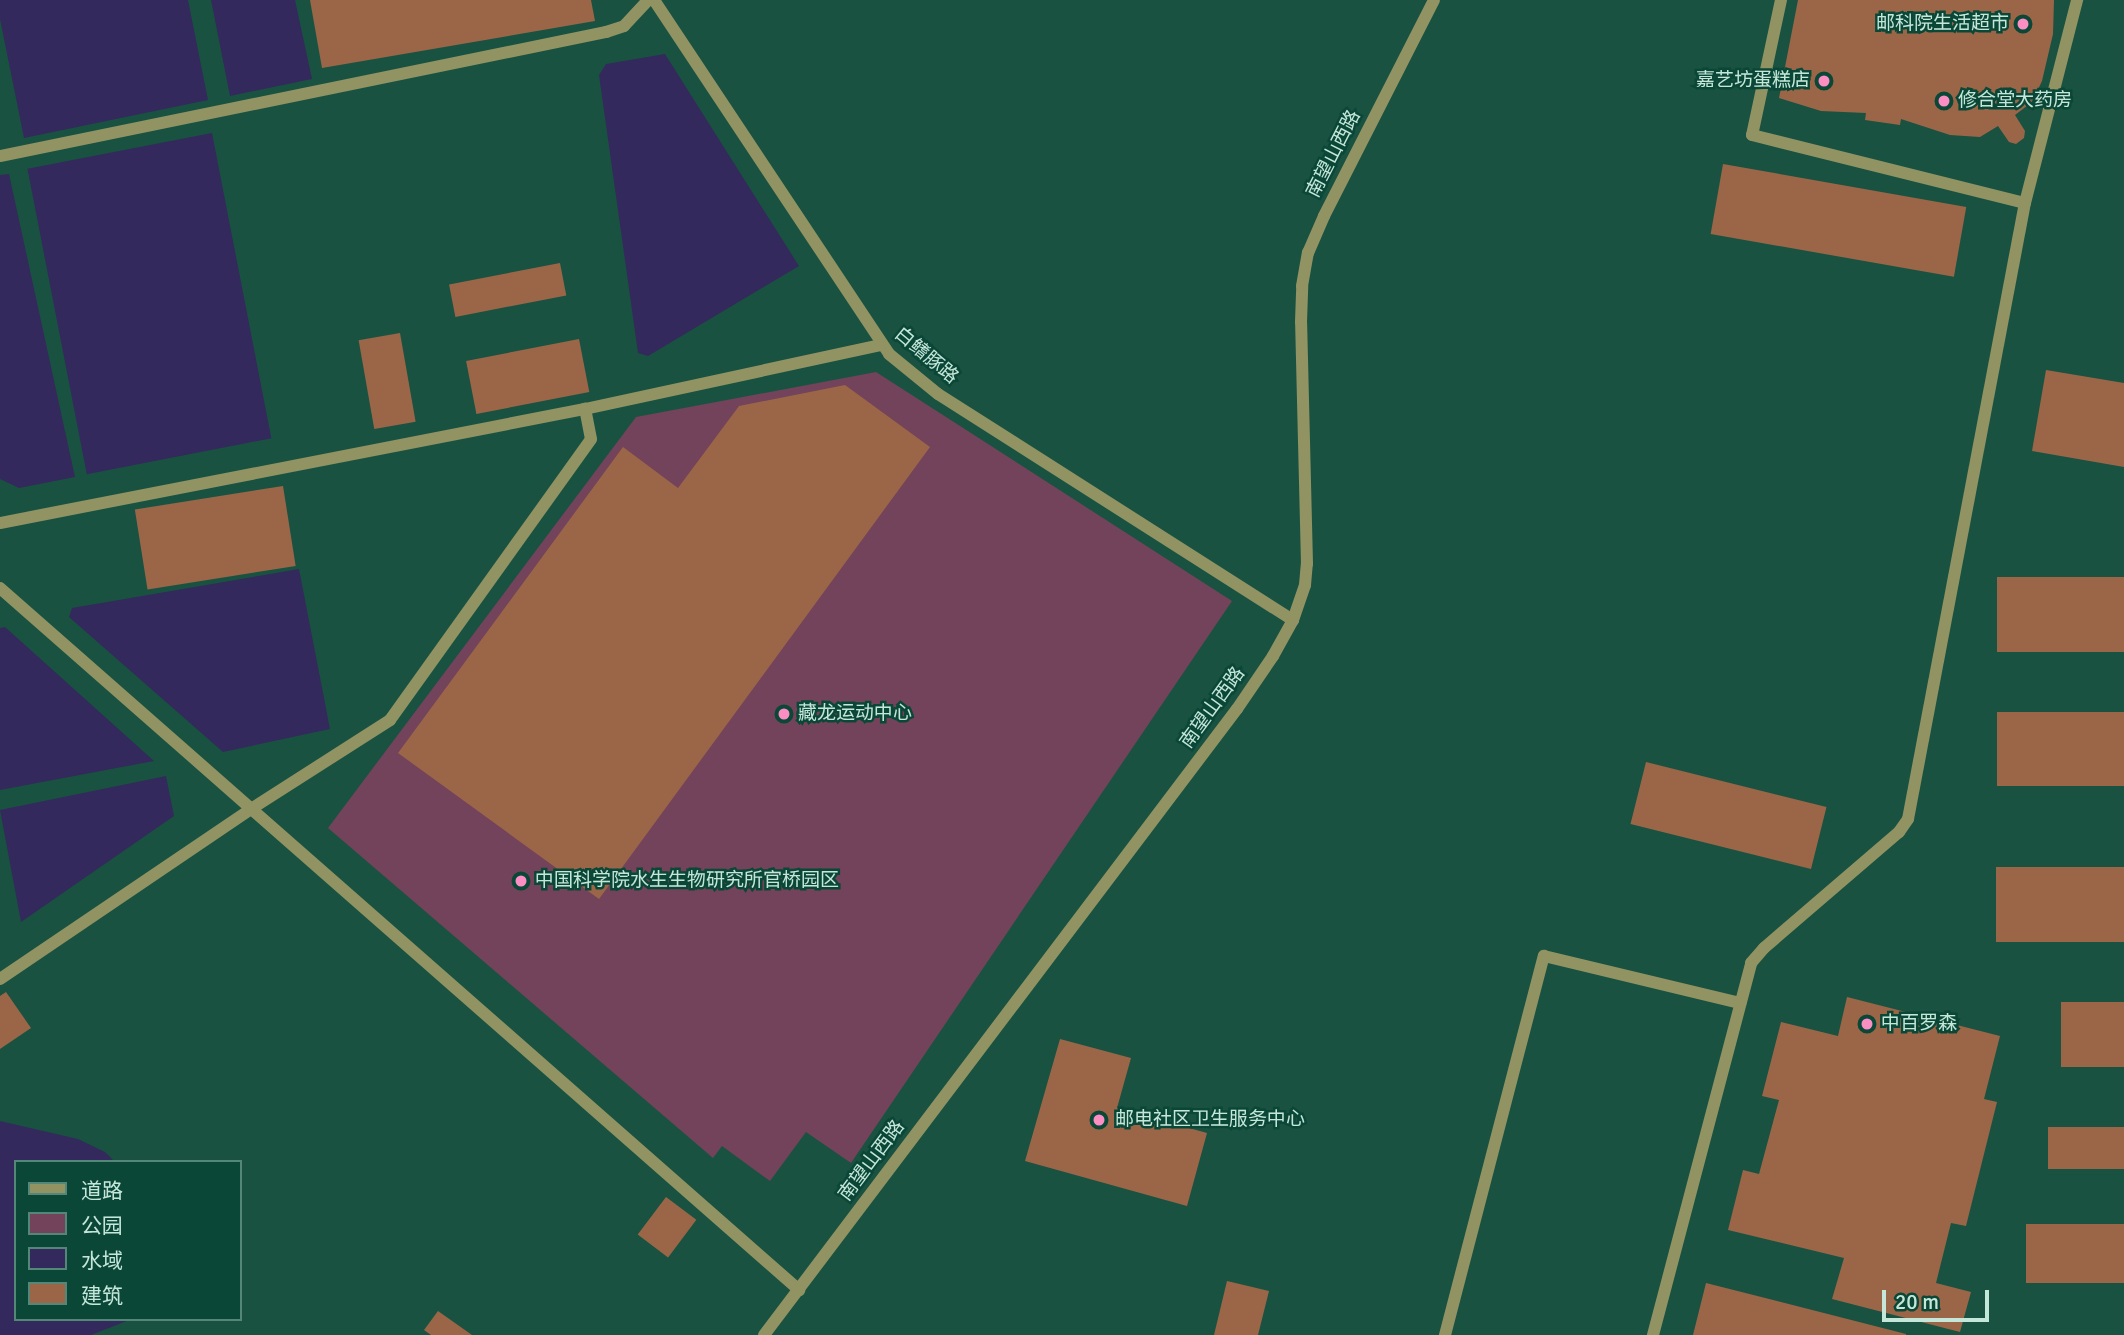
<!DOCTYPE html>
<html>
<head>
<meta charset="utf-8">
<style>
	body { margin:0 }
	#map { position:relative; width:2124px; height:1335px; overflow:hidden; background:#1a5241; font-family:Signika,"Noto Sans SC",sans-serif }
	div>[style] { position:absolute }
	.green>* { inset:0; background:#72435a }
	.water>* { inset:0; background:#33295c; transform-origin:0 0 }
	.building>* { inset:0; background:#9b6648; transform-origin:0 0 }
	.minor>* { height:12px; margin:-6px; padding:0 6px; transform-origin:6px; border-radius:6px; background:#919363 }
	.dots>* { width:19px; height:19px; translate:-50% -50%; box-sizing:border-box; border:4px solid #0b4737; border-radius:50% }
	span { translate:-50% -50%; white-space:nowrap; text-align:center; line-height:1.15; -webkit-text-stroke:5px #0b4737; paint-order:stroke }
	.poi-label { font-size:19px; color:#c4e7da }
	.right { translate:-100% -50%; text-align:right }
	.left { translate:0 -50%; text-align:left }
	.street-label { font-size:19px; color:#c4e7da }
	.legend { position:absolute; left:14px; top:1160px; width:228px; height:161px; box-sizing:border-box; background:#0b4737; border:2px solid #558778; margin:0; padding:9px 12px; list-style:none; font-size:21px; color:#c4e7da }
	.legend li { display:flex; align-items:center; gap:14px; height:35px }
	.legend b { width:35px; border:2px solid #558778 }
	.scale { position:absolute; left:1882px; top:1290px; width:107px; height:32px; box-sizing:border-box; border:4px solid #c4e7da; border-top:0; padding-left:9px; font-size:21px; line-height:24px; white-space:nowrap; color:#c4e7da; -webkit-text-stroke:5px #0b4737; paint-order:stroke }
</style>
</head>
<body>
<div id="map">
	<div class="green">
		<i style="clip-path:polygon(876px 372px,1232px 601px,851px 1163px,806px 1132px,770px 1181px,722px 1146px,713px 1158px,328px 828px,636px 417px)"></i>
	</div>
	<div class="water">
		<i style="clip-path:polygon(0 0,188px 0,208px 100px,24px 138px,0 19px)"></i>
		<i style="clip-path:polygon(211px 0,295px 0,312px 79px,230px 96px)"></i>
		<i style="clip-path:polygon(665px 54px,799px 266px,648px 356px,638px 353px,599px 75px,606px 64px)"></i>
		<i style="left:212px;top:133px;width:311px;height:188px;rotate:79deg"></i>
		<i style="clip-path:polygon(9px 174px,75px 477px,19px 488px,0 479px,0 175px)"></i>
		<i style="clip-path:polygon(299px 569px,330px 729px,223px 752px,69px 617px,72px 608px)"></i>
		<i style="clip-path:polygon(5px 627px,154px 761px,0 790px,0 628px)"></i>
		<i style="clip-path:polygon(166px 776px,174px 816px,21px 922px,0 810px)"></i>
		<i style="clip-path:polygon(0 1121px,78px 1139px,105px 1152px,115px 1162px,16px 1162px,16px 1319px,132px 1319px,91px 1335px,0 1335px)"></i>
	</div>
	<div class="building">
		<i style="clip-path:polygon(310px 0,591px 0,595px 21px,322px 68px)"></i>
		<i style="clip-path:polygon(1798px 0,2054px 0,2053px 34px,2042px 81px,2032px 102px,2015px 115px,2025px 131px,2024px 138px,2016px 144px,2009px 142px,1998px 126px,1980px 137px,1950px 135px,1901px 119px,1900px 125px,1865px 120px,1866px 113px,1821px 111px,1779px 98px)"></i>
		<i style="left:1723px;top:164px;width:247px;height:71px;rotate:10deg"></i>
		<i style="left:560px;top:263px;width:33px;height:113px;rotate:79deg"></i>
		<i style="left:400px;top:333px;width:90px;height:42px;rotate:80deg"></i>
		<i style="left:579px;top:339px;width:54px;height:115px;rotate:79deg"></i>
		<i style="clip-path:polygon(2046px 370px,2124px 383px,2124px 467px,2032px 451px)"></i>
		<i style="clip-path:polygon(845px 385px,930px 447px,599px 899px,398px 753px,623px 447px,678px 488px,739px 406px)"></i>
		<i style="left:283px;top:486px;width:81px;height:150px;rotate:81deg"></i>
		<i style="left:2124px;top:577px;width:75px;height:127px;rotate:90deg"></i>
		<i style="left:2124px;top:712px;width:74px;height:127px;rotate:90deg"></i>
		<i style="left:1646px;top:762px;width:186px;height:64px;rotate:14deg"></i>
		<i style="left:2124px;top:867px;width:75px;height:128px;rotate:90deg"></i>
		<i style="clip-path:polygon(6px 992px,31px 1028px,0 1049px,0 996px)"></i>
		<i style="clip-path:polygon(1847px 997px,2000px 1036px,1984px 1099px,1997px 1102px,1966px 1226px,1951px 1223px,1936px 1283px,1971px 1292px,1960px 1332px,1832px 1299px,1844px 1258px,1728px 1230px,1743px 1170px,1759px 1174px,1779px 1100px,1762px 1096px,1781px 1022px,1838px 1036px)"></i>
		<i style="left:2124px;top:1002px;width:65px;height:63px;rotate:90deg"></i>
		<i style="clip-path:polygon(1060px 1039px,1131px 1058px,1117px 1108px,1207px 1133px,1187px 1206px,1025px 1161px)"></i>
		<i style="left:2124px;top:1127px;width:42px;height:76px;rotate:90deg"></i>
		<i style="left:666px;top:1197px;width:38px;height:47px;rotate:37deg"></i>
		<i style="left:2124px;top:1224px;width:59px;height:98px;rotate:90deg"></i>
		<i style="clip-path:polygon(1227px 1281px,1269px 1291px,1258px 1335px,1214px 1335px)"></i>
		<i style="clip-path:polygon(1706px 1283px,1906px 1334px,1906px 1335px,1693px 1335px)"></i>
		<i style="clip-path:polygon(438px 1311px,472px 1335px,431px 1335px,424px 1330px)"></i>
	</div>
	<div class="minor">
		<i style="left:654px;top:0;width:425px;rotate:56.4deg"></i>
		<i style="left:889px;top:354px;width:63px;rotate:39.2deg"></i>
		<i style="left:938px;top:394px;width:421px;rotate:32.5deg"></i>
		<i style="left:1781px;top:0;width:138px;rotate:102.1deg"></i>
		<i style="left:1752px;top:135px;width:281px;rotate:14deg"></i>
		<i style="left:0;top:156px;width:619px;rotate:-11.56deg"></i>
		<i style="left:606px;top:32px;width:19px;rotate:-18deg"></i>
		<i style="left:624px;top:26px;width:35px;rotate:-47deg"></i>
		<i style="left:0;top:523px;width:596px;rotate:-11.03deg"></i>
		<i style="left:585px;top:409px;width:302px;rotate:-12.2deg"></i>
		<i style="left:0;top:588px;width:1064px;rotate:41.3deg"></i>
		<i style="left:0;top:979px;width:303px;rotate:-34.1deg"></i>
		<i style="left:251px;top:809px;width:165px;rotate:-32.6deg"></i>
		<i style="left:390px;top:720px;width:345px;rotate:-54.4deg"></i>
		<i style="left:591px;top:439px;width:31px;rotate:-101deg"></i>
		<i style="left:764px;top:1335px;width:785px;rotate:-52.93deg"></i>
		<i style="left:1237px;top:709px;width:64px;rotate:-55.8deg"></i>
		<i style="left:1273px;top:656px;width:41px;rotate:-60.9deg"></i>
		<i style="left:1293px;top:620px;width:37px;rotate:-71deg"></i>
		<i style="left:1305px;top:585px;width:21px;rotate:-85deg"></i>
		<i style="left:1307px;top:564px;width:242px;rotate:-91.4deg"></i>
		<i style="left:1301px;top:322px;width:36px;rotate:-88deg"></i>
		<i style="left:1302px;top:286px;width:34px;rotate:-80deg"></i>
		<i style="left:1308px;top:253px;width:40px;rotate:-66.6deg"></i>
		<i style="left:1324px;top:216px;width:242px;rotate:-63deg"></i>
		<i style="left:1445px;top:1335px;width:392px;rotate:-75.4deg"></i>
		<i style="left:1544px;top:956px;width:202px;rotate:13.5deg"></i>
		<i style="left:1653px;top:1335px;width:385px;rotate:-75.2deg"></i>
		<i style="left:1751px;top:963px;width:20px;rotate:-49deg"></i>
		<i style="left:1764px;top:948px;width:178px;rotate:-40.7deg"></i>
		<i style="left:1899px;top:832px;width:16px;rotate:-55deg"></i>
		<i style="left:1908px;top:819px;width:627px;rotate:-79.25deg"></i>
		<i style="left:2025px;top:203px;width:210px;rotate:-75.6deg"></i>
	</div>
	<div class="dots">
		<i style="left:2023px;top:24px;background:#fb8fc4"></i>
		<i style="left:1824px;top:81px;background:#fb8fc4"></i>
		<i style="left:1944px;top:101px;background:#fb8fc4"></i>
		<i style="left:784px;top:714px;background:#fb8fc4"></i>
		<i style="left:521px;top:881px;background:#fb8fc4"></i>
		<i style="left:1867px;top:1024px;background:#fb8fc4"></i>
		<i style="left:1099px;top:1120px;background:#fb8fc4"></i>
	</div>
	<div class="poi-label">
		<span class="right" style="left:2009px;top:24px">邮科院生活超市</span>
		<span class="right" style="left:1810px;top:81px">嘉艺坊蛋糕店</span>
		<span class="left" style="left:1958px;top:101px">修合堂大药房</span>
		<span class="left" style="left:798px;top:714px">藏龙运动中心</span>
		<span class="left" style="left:535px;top:881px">中国科学院水生生物研究所官桥园区</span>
		<span class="left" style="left:1881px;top:1024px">中百罗森</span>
		<span class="left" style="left:1115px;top:1120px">邮电社区卫生服务中心</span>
	</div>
	<div class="street-label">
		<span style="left:1334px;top:154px;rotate:-63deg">南望山西路</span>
		<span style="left:926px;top:356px;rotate:40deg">白鳍豚路</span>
		<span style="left:1213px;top:708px;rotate:-54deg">南望山西路</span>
		<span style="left:872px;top:1161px;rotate:-53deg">南望山西路</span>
	</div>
	<ul class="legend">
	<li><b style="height:9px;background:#919363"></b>道路</li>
	<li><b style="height:19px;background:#72435a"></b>公园</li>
	<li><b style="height:19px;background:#33295c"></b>水域</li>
	<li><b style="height:19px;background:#9b6648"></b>建筑</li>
	</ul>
	<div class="scale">20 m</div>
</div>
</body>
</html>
